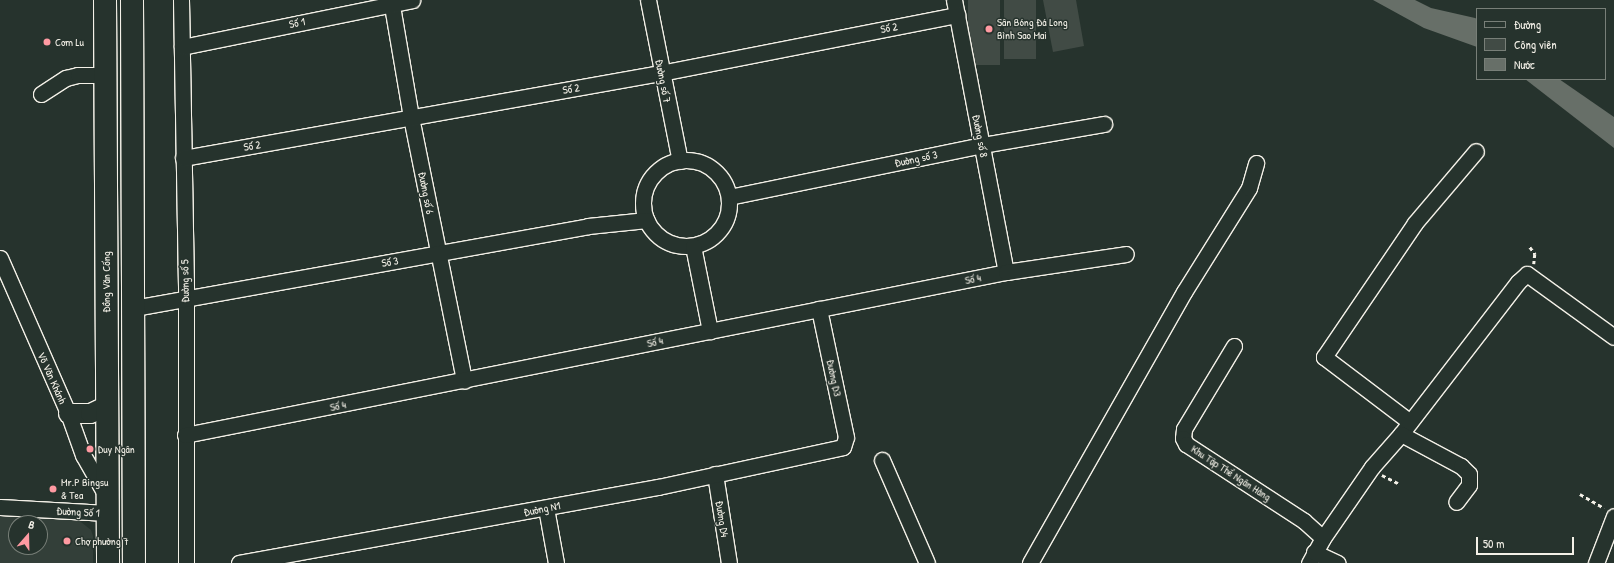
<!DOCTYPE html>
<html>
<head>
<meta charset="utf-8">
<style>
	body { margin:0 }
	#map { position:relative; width:1614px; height:563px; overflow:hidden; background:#26332d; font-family:"Patrick Hand",sans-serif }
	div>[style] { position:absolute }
	.built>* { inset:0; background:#333f39 }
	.green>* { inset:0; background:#414b45; transform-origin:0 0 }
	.water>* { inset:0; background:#676f68 }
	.path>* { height:2.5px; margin-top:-1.25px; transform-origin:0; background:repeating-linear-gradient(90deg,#f4f1e8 0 4px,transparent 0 7px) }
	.roads { filter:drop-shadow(1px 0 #f4f1e8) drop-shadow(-1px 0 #f4f1e8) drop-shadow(0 1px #f4f1e8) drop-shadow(0 -1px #f4f1e8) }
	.minor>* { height:15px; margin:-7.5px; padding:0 7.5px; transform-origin:7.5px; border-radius:7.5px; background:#26332d }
	.minor>.ring { margin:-7.5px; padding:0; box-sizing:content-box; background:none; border:15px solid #26332d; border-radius:50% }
	.major>* { height:19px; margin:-9.5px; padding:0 9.5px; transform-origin:9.5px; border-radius:9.5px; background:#26332d }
	.highway>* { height:22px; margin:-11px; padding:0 11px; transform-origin:11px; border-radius:11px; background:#26332d }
	.dots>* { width:11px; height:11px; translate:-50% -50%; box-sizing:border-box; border:2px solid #26332d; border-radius:50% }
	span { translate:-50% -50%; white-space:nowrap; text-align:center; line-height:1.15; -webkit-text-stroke:3px #26332d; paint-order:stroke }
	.street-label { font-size:11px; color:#f4f1e8 }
	.poi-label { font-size:11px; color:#f4f1e8 }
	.left { translate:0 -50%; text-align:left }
	.legend { position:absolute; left:1476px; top:8px; width:130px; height:72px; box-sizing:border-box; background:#26332d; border:1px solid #787f78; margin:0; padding:5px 7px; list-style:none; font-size:12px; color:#f4f1e8 }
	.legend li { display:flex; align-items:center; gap:8px; height:20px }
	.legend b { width:20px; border:1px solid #787f78 }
	.north { position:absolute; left:8px; top:515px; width:40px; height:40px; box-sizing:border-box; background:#26332d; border:1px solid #787f78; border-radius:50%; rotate:20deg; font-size:11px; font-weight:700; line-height:16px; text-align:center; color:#f4f1e8 }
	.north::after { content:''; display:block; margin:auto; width:14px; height:18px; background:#ff9aa2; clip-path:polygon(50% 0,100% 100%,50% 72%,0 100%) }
	.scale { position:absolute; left:1476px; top:537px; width:98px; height:18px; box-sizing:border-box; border:2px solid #f4f1e8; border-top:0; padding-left:5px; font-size:12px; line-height:14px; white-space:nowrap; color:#f4f1e8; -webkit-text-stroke:3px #26332d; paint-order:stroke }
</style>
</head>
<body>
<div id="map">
	<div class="built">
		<i style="clip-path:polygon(evenodd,0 509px,71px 514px,91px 530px,93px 536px,93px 563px,0 563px,0 509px,16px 523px,40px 523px,40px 547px,16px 547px,16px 523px)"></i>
	</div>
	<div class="green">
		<i style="left:968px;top:0;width:32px;height:65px"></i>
		<i style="left:1004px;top:0;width:32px;height:59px"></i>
		<i style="clip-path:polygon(1043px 0,1076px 0,1084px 46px,1053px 52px)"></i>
	</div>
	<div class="water">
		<i style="clip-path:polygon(1373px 0,1415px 0,1431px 8px,1475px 18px,1477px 19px,1477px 47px,1424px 28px)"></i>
		<i style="clip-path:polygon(1525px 79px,1559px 79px,1614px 117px,1614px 148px)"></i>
	</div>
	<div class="path">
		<i style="left:1530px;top:247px;width:9px;rotate:54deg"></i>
		<i style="left:1535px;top:254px;width:10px;rotate:96deg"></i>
		<i style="left:1382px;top:475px;width:18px;rotate:27deg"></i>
		<i style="left:1580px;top:494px;width:28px;rotate:30deg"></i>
	</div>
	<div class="roads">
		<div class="minor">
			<i style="left:181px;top:0;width:299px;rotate:89deg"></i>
			<i style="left:186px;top:299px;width:264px;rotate:90deg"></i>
			<i style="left:391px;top:0;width:119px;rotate:80.3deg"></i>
			<i style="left:411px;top:117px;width:269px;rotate:78.6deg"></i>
			<i style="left:648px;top:0;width:164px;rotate:78.8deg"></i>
			<i style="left:954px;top:0;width:277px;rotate:79.2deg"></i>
			<i style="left:182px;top:47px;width:235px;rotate:-11.5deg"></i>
			<i style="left:41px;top:94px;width:30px;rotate:-33deg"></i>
			<i style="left:66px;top:78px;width:12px;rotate:-14deg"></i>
			<i style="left:78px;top:75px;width:27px"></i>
			<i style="left:183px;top:158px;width:485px;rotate:-10.1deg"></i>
			<i style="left:661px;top:73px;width:302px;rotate:-11.1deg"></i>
			<i class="ring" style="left:643px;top:160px;width:71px;height:71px"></i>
			<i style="left:729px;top:197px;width:258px;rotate:-11.6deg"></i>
			<i style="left:982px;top:145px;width:124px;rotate:-9.8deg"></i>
			<i style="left:693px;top:246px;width:87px;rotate:78.7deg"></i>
			<i style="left:0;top:258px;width:169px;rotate:66.3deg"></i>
			<i style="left:68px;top:413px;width:45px;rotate:70.3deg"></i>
			<i style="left:83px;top:455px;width:48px;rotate:60.3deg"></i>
			<i style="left:134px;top:308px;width:461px;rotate:-10.2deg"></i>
			<i style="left:588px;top:226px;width:59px;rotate:-5.8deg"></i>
			<i style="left:1234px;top:346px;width:97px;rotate:121.1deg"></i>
			<i style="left:1184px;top:429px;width:9px;rotate:96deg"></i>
			<i style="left:1183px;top:438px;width:7px;rotate:63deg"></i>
			<i style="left:1186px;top:444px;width:141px;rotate:33.1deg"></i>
			<i style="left:1304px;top:521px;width:25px;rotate:42deg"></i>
			<i style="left:1323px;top:538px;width:29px;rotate:119deg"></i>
			<i style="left:1410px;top:422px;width:108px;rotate:-142.9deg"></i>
			<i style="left:1324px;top:357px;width:162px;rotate:-55.8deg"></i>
			<i style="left:1415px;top:223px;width:94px;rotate:-49.7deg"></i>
			<i style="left:1401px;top:434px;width:192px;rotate:-52.4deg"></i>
			<i style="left:1518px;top:282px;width:12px;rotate:-42deg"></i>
			<i style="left:1527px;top:274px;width:107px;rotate:35.9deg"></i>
			<i style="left:185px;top:435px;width:837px;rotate:-11.23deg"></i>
			<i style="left:1006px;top:272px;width:121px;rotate:-8.5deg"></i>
			<i style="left:882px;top:460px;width:112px;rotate:66.4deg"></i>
			<i style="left:715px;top:474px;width:90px;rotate:81.1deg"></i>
			<i style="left:0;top:507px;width:107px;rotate:3.2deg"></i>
			<i style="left:546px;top:508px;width:56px;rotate:79.7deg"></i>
			<i style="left:1323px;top:538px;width:86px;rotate:-55.4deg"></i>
			<i style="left:1372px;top:467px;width:44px;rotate:-48.7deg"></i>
			<i style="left:1401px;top:434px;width:68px;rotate:28.1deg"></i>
			<i style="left:1461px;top:466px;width:11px;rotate:45deg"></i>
			<i style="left:1469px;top:474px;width:11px;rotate:90deg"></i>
			<i style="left:1469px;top:485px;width:21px;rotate:127deg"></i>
			<i style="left:1314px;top:552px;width:26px;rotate:25deg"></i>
			<i style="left:239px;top:563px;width:426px;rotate:-10.3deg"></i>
			<i style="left:658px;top:487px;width:189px;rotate:-12.2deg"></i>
			<i style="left:843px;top:447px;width:10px;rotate:-73deg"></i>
			<i style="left:846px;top:437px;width:131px;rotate:-101.9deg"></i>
			<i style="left:1030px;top:563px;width:312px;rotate:-60.4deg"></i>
			<i style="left:1184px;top:292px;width:123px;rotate:-58deg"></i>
			<i style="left:1249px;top:188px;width:26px;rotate:-74deg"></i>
			<i style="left:1596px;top:563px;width:50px;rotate:-69deg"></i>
		</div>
		<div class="major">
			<i style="left:68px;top:413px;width:22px"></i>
			<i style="left:90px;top:413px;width:19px;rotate:-25deg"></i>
		</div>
		<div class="highway">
			<i style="left:105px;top:0;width:563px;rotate:89.69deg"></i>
			<i style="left:132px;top:0;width:563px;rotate:89.8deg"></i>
		</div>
	</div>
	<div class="dots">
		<i style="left:989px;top:29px;background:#ff9aa2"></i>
		<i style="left:47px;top:42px;background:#ff9aa2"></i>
		<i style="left:90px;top:449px;background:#ff9aa2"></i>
		<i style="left:53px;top:489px;background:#ff9aa2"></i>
		<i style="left:67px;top:541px;background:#ff9aa2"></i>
	</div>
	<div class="street-label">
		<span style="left:297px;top:23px;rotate:-11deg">Số 1</span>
		<span style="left:889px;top:28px;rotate:-11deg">Số 2</span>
		<span style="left:663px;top:81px;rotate:79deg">Đường số 7</span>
		<span style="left:571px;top:89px;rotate:-10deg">Số 2</span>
		<span style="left:980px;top:136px;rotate:79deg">Đường số 8</span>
		<span style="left:252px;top:146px;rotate:-10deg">Số 2</span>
		<span style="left:916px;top:159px;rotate:-12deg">Đường số 3</span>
		<span style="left:426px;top:193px;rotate:79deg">Đường số 6</span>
		<span style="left:390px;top:262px;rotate:-10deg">Số 3</span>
		<span style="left:973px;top:279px;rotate:-11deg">Số 4</span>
		<span style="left:185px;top:281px;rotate:-91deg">Đường số 5</span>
		<span style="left:106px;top:282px;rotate:-90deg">Đồng Văn Cống</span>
		<span style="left:655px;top:342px;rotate:-12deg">Số 4</span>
		<span style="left:52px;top:378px;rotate:66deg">Võ Văn Khánh</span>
		<span style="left:834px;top:378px;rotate:78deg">Đường D3</span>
		<span style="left:338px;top:406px;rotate:-11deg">Số 4</span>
		<span style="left:1231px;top:473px;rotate:33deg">Khu Tập Thể Ngân Hàng</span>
		<span style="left:542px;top:509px;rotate:-11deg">Đường N1</span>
		<span style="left:78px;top:512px;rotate:3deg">Đường Số 1</span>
		<span style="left:722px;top:519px;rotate:81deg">Đường D4</span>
	</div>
	<div class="poi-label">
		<span class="left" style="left:997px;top:29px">Sân Bóng Đá Long<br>Bình Sao Mai</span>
		<span class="left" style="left:55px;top:42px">Cơm Lu</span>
		<span class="left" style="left:98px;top:449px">Duy Ngân</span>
		<span class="left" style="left:61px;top:489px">Mr.P Bingsu<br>&amp; Tea</span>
		<span class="left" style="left:75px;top:541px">Chợ phường 7</span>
	</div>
	<ul class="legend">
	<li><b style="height:5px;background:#26332d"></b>Đường</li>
	<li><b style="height:11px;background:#414b45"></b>Công viên</li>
	<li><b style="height:11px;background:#676f68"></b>Nước</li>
	</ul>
	<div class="north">B</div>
	<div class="scale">50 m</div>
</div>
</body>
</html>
